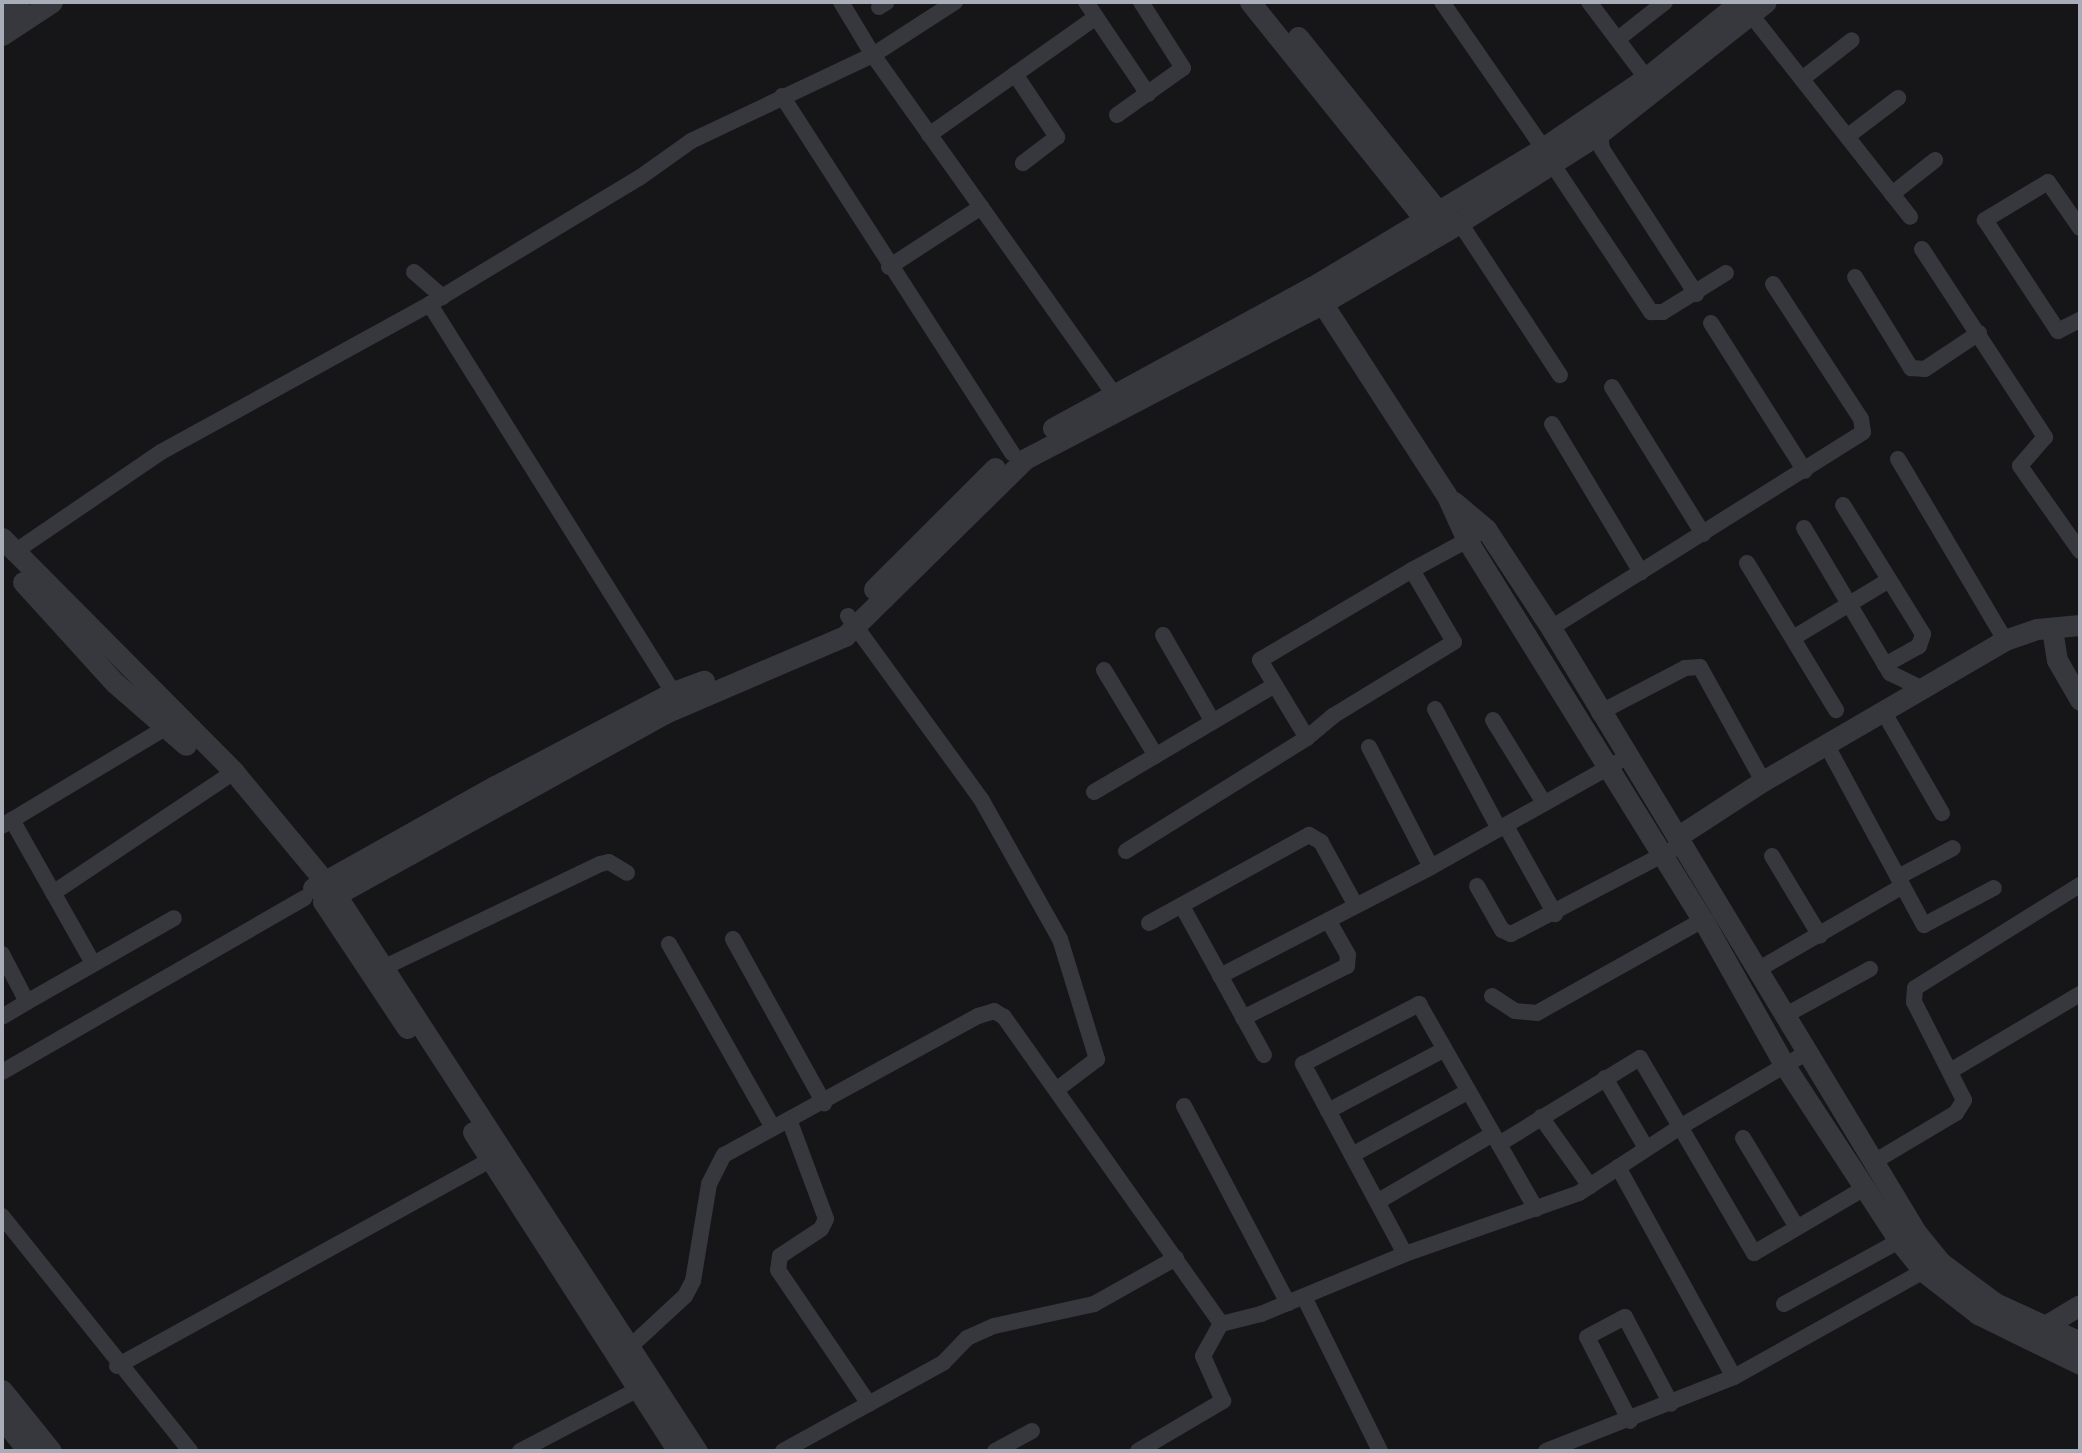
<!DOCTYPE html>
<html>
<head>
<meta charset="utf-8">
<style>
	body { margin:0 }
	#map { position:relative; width:2082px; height:1453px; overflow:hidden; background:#161618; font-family:Raleway,sans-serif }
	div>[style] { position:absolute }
	.minor>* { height:16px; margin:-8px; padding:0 8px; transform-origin:8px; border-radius:8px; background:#37383d }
	.tertiary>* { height:21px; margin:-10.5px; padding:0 10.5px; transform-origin:10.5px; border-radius:10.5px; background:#37383d }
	span { translate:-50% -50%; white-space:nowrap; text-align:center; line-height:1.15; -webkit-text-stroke:5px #111113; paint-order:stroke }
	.frame { position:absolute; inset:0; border:4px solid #a8adb8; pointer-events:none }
</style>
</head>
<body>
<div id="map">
	<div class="minor">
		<i style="left:841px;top:2px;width:62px;rotate:58.9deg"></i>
		<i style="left:873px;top:55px;width:415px;rotate:54.6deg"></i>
		<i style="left:1086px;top:2px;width:18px;rotate:56deg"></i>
		<i style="left:1442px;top:2px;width:178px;rotate:55.3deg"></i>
		<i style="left:1589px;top:2px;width:106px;rotate:53deg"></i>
		<i style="left:879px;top:7px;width:9px;rotate:-32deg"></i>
		<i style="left:1745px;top:7px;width:267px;rotate:51.8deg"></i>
		<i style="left:1618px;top:39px;width:60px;rotate:-38.2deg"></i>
		<i style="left:1015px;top:74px;width:76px;rotate:56.3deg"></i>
		<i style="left:1057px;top:137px;width:43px;rotate:142.6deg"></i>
		<i style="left:1802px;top:79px;width:63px;rotate:-38deg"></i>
		<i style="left:782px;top:96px;width:425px;rotate:57.2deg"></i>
		<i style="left:1117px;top:115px;width:81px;rotate:-35.5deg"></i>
		<i style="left:1183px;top:68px;width:78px;rotate:-122.5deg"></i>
		<i style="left:1600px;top:133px;width:16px;rotate:83deg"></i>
		<i style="left:1602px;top:149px;width:173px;rotate:57deg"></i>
		<i style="left:929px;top:135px;width:204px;rotate:-35.2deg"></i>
		<i style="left:1096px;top:17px;width:93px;rotate:56deg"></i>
		<i style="left:1848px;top:136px;width:63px;rotate:-37.2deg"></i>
		<i style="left:1553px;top:165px;width:177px;rotate:56.3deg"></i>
		<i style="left:1651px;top:312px;width:12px"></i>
		<i style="left:1663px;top:312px;width:74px;rotate:-31.8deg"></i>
		<i style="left:1892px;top:194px;width:55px;rotate:-38.3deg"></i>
		<i style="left:1460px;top:223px;width:182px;rotate:56.7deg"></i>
		<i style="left:2080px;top:228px;width:56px;rotate:-124.8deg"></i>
		<i style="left:2048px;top:182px;width:74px;rotate:148.9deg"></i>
		<i style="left:1985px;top:220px;width:133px;rotate:56.7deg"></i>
		<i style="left:2058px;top:331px;width:25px;rotate:-27deg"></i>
		<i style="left:1922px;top:249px;width:225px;rotate:56.8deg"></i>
		<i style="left:2045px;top:437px;width:38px;rotate:131deg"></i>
		<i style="left:2020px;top:466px;width:104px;rotate:54.8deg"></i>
		<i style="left:889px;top:267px;width:110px;rotate:-33.1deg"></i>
		<i style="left:414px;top:272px;width:38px;rotate:41deg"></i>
		<i style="left:1855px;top:277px;width:107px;rotate:58.4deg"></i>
		<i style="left:1911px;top:368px;width:14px;rotate:4deg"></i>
		<i style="left:1925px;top:369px;width:65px;rotate:-33.7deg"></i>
		<i style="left:1711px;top:323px;width:175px;rotate:57.6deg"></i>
		<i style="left:1612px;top:387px;width:173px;rotate:58.2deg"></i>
		<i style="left:1552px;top:424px;width:173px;rotate:59deg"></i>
		<i style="left:1898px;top:459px;width:210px;rotate:59.4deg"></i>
		<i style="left:1843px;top:505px;width:152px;rotate:58.2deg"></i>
		<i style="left:1923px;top:634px;width:13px;rotate:108deg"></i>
		<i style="left:1919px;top:646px;width:39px;rotate:151deg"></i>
		<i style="left:1804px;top:528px;width:169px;rotate:59.3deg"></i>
		<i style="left:1890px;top:673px;width:34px;rotate:26deg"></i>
		<i style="left:13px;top:553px;width:179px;rotate:-34.3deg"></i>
		<i style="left:161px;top:452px;width:307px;rotate:-28.8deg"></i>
		<i style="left:1747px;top:563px;width:172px;rotate:58.8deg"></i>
		<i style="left:1412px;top:570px;width:83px;rotate:59.7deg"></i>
		<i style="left:1454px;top:642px;width:142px;rotate:148.6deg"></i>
		<i style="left:1333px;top:716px;width:34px;rotate:140deg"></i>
		<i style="left:1307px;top:738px;width:91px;rotate:-121.1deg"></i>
		<i style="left:1260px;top:660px;width:177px;rotate:-30.6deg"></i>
		<i style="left:1412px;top:570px;width:72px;rotate:-28.4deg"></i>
		<i style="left:848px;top:616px;width:226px;rotate:54deg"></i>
		<i style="left:981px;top:799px;width:161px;rotate:60.6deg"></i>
		<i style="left:1060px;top:939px;width:126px;rotate:72.9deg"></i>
		<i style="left:1097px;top:1059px;width:51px;rotate:142.9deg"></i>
		<i style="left:1551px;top:628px;width:368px;rotate:-32.1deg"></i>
		<i style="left:1863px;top:432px;width:13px;rotate:-99deg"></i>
		<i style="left:1861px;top:419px;width:161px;rotate:-123.1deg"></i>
		<i style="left:1163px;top:635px;width:100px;rotate:60.1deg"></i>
		<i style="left:1793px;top:638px;width:112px;rotate:-31.1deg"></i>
		<i style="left:1104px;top:670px;width:100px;rotate:58.8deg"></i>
		<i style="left:673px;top:692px;width:458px;rotate:-122.1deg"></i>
		<i style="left:430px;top:304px;width:244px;rotate:-31.1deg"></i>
		<i style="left:639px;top:178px;width:64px;rotate:-35.4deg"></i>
		<i style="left:691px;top:141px;width:201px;rotate:-25.3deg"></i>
		<i style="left:873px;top:55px;width:98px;rotate:-32.9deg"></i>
		<i style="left:1435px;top:709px;width:136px;rotate:61.9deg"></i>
		<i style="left:1883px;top:711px;width:118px;rotate:60deg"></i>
		<i style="left:1599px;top:713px;width:97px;rotate:-27.6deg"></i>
		<i style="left:1685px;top:668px;width:15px;rotate:-4deg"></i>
		<i style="left:1700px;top:667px;width:130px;rotate:61.1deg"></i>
		<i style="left:1493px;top:720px;width:97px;rotate:58.4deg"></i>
		<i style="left:1826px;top:744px;width:206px;rotate:61.6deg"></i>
		<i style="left:1924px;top:925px;width:79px;rotate:-27.9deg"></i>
		<i style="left:1369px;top:747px;width:135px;rotate:62.7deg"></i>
		<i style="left:1094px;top:792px;width:210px;rotate:-30.6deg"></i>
		<i style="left:12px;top:820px;width:164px;rotate:60.5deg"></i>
		<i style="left:2px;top:826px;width:192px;rotate:-31deg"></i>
		<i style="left:1506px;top:826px;width:101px;rotate:60.9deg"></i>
		<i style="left:1126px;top:851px;width:213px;rotate:-32deg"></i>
		<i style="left:1772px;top:856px;width:93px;rotate:59deg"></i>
		<i style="left:1898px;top:877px;width:62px;rotate:-27.8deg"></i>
		<i style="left:1477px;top:886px;width:51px;rotate:60.4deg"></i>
		<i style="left:1502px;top:930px;width:10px;rotate:24deg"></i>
		<i style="left:1511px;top:934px;width:192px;rotate:-27.6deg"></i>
		<i style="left:53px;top:893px;width:218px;rotate:-33.8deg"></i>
		<i style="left:1182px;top:906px;width:170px;rotate:61.2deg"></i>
		<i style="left:1149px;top:923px;width:183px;rotate:-28.8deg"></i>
		<i style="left:1309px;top:835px;width:14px;rotate:30deg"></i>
		<i style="left:1321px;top:842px;width:71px;rotate:61.3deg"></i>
		<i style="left:733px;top:939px;width:188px;rotate:61deg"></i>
		<i style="left:669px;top:944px;width:211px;rotate:60.5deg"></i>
		<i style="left:2px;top:954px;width:54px;rotate:62.5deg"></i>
		<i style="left:27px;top:1002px;width:169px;rotate:-29.7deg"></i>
		<i style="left:385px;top:967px;width:238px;rotate:-25.6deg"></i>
		<i style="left:600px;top:864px;width:9px;rotate:-13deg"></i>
		<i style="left:609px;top:862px;width:21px;rotate:31deg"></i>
		<i style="left:1759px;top:969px;width:166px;rotate:-30deg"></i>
		<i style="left:1220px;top:976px;width:237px;rotate:-27.3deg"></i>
		<i style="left:1431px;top:867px;width:214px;rotate:-29.3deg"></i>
		<i style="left:1492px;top:996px;width:27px;rotate:33deg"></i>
		<i style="left:1515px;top:1011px;width:22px;rotate:5deg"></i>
		<i style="left:1537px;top:1013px;width:190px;rotate:-29.3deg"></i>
		<i style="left:1784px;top:1016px;width:98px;rotate:-28.7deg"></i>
		<i style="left:2px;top:1017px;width:29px;rotate:-31deg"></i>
		<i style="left:1243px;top:1018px;width:116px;rotate:-26.6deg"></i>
		<i style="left:1347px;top:966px;width:11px;rotate:-85deg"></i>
		<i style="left:1348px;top:955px;width:40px;rotate:-119.7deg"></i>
		<i style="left:1952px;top:1070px;width:149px;rotate:-30.7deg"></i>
		<i style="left:2px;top:1072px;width:349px;rotate:-29.9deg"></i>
		<i style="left:1605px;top:1078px;width:81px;rotate:59.6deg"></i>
		<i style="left:1184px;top:1106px;width:223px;rotate:62.2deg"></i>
		<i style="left:1328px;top:1111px;width:132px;rotate:-27.9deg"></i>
		<i style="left:1541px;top:1117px;width:85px;rotate:54.6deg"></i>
		<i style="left:790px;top:1122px;width:103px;rotate:69.6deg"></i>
		<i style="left:826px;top:1219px;width:11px;rotate:117deg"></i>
		<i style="left:821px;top:1229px;width:49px;rotate:146.6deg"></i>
		<i style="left:780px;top:1256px;width:14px;rotate:98deg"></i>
		<i style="left:778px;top:1270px;width:162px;rotate:55.8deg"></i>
		<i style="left:1743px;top:1138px;width:103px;rotate:58.9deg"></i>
		<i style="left:1499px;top:1144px;width:165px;rotate:-31.4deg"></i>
		<i style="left:1640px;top:1058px;width:226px;rotate:59.7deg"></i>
		<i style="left:1754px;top:1253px;width:129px;rotate:-30.4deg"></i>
		<i style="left:1352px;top:1155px;width:133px;rotate:-28.7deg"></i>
		<i style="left:1872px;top:1163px;width:98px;rotate:-30.8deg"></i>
		<i style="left:1956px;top:1113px;width:15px;rotate:-58deg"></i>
		<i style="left:1964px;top:1100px;width:110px;rotate:-117deg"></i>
		<i style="left:1914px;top:1002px;width:14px;rotate:-86deg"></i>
		<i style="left:1915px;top:988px;width:195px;rotate:-32deg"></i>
		<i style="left:1618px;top:1167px;width:240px;rotate:61.1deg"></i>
		<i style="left:1377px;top:1202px;width:134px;rotate:-30.4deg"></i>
		<i style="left:2px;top:1216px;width:301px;rotate:51.3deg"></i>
		<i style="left:1405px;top:1254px;width:216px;rotate:-118.2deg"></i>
		<i style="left:1303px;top:1064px;width:131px;rotate:-27.3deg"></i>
		<i style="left:1419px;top:1004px;width:236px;rotate:60.3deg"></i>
		<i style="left:1304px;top:1297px;width:172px;rotate:63.7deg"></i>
		<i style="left:1784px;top:1304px;width:131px;rotate:-28.7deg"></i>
		<i style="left:632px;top:1345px;width:72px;rotate:-42.8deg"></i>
		<i style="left:685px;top:1296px;width:17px;rotate:-62deg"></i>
		<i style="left:693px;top:1281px;width:98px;rotate:-80.6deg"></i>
		<i style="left:709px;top:1184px;width:33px;rotate:-63deg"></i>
		<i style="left:724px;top:1155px;width:290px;rotate:-28.7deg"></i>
		<i style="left:978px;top:1016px;width:17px;rotate:-17deg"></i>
		<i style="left:994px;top:1011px;width:12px;rotate:31deg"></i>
		<i style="left:1004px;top:1017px;width:376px;rotate:54.7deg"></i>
		<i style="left:1221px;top:1324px;width:41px;rotate:-14deg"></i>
		<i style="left:1261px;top:1314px;width:156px;rotate:-22.6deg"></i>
		<i style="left:1405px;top:1254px;width:184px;rotate:-19.3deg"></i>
		<i style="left:1579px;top:1193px;width:121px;rotate:-33.2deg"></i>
		<i style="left:1680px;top:1127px;width:146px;rotate:-30.4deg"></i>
		<i style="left:117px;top:1366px;width:435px;rotate:-28.9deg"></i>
		<i style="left:1630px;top:1421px;width:94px;rotate:-117.1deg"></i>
		<i style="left:1587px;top:1337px;width:43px;rotate:-27.8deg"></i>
		<i style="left:1625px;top:1317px;width:98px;rotate:62.1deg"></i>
		<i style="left:520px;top:1451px;width:144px;rotate:-27.6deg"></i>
		<i style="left:783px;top:1451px;width:183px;rotate:-28.8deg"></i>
		<i style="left:943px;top:1363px;width:35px;rotate:-46deg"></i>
		<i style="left:967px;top:1338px;width:30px;rotate:-24deg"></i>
		<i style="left:994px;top:1326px;width:102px;rotate:-12.4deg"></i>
		<i style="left:1094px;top:1304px;width:94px;rotate:-29.3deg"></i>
		<i style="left:995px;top:1451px;width:42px;rotate:-28.4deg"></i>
		<i style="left:1138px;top:1451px;width:99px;rotate:-30.5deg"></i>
		<i style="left:1223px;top:1401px;width:49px;rotate:-114deg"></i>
		<i style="left:1203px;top:1356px;width:37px;rotate:-61deg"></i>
		<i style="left:1546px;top:1451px;width:202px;rotate:-21.5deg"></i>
		<i style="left:1734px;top:1377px;width:226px;rotate:-29.2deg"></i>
	</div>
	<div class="tertiary">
		<i style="left:1250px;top:2px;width:294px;rotate:51.2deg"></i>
		<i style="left:2px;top:13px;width:20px;rotate:-33deg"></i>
		<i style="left:2px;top:35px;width:60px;rotate:-33.4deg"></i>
		<i style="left:1298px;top:37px;width:238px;rotate:51.2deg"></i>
		<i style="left:1315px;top:292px;width:243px;rotate:57.1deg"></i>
		<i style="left:1447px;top:496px;width:48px;rotate:65.6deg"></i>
		<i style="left:1467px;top:540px;width:447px;rotate:58.2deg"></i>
		<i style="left:1703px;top:920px;width:167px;rotate:60.7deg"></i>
		<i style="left:1785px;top:1066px;width:209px;rotate:56.9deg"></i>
		<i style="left:1899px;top:1241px;width:40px;rotate:51deg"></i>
		<i style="left:1924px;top:1272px;width:68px;rotate:37.9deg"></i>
		<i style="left:1978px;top:1314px;width:114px;rotate:26.1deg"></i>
		<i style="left:1053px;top:428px;width:295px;rotate:-28.6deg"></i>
		<i style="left:1312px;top:287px;width:270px;rotate:-31deg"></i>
		<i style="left:1543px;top:148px;width:125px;rotate:-34.2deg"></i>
		<i style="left:1646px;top:78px;width:121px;rotate:-39deg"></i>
		<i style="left:1454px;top:502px;width:42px;rotate:40.2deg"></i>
		<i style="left:1486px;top:529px;width:118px;rotate:56.7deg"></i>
		<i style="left:1551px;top:628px;width:706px;rotate:58.86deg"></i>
		<i style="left:1916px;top:1232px;width:38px;rotate:51deg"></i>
		<i style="left:1940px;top:1262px;width:69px;rotate:36.7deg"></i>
		<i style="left:1995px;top:1303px;width:94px;rotate:24.6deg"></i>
		<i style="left:2px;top:538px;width:330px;rotate:45.2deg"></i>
		<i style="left:234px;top:772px;width:160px;rotate:50.3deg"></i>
		<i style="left:336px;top:895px;width:663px;rotate:57.01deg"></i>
		<i style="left:23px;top:582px;width:137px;rotate:47.7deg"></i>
		<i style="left:115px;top:683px;width:94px;rotate:41.1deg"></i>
		<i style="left:874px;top:589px;width:171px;rotate:-45deg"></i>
		<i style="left:2052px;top:629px;width:31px;rotate:81deg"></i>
		<i style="left:2057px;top:660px;width:46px;rotate:60.1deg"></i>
		<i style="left:1677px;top:837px;width:103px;rotate:-33.1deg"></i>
		<i style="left:1763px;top:781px;width:280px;rotate:-30.2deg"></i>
		<i style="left:2005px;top:640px;width:34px;rotate:-19deg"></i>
		<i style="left:2037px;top:629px;width:43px;rotate:-5.3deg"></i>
		<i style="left:313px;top:888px;width:209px;rotate:-29.3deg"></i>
		<i style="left:495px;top:786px;width:201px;rotate:-27.8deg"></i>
		<i style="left:673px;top:692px;width:33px;rotate:-20deg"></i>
		<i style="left:323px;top:902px;width:391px;rotate:-28.9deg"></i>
		<i style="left:665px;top:713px;width:196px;rotate:-23.2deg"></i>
		<i style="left:845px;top:636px;width:252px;rotate:-44.5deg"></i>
		<i style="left:1025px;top:459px;width:336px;rotate:-27.6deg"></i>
		<i style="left:1323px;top:303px;width:148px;rotate:-30.4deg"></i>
		<i style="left:1451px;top:228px;width:177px;rotate:-32.5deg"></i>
		<i style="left:1600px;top:133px;width:211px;rotate:-38.3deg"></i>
		<i style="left:324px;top:903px;width:150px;rotate:56.4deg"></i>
		<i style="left:473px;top:1132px;width:379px;rotate:57.3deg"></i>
		<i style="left:2035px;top:1332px;width:52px;rotate:-31deg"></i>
		<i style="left:2px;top:1390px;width:78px;rotate:51.2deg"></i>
		<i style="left:2px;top:1418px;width:42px;rotate:51.8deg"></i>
	</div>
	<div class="frame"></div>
</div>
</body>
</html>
